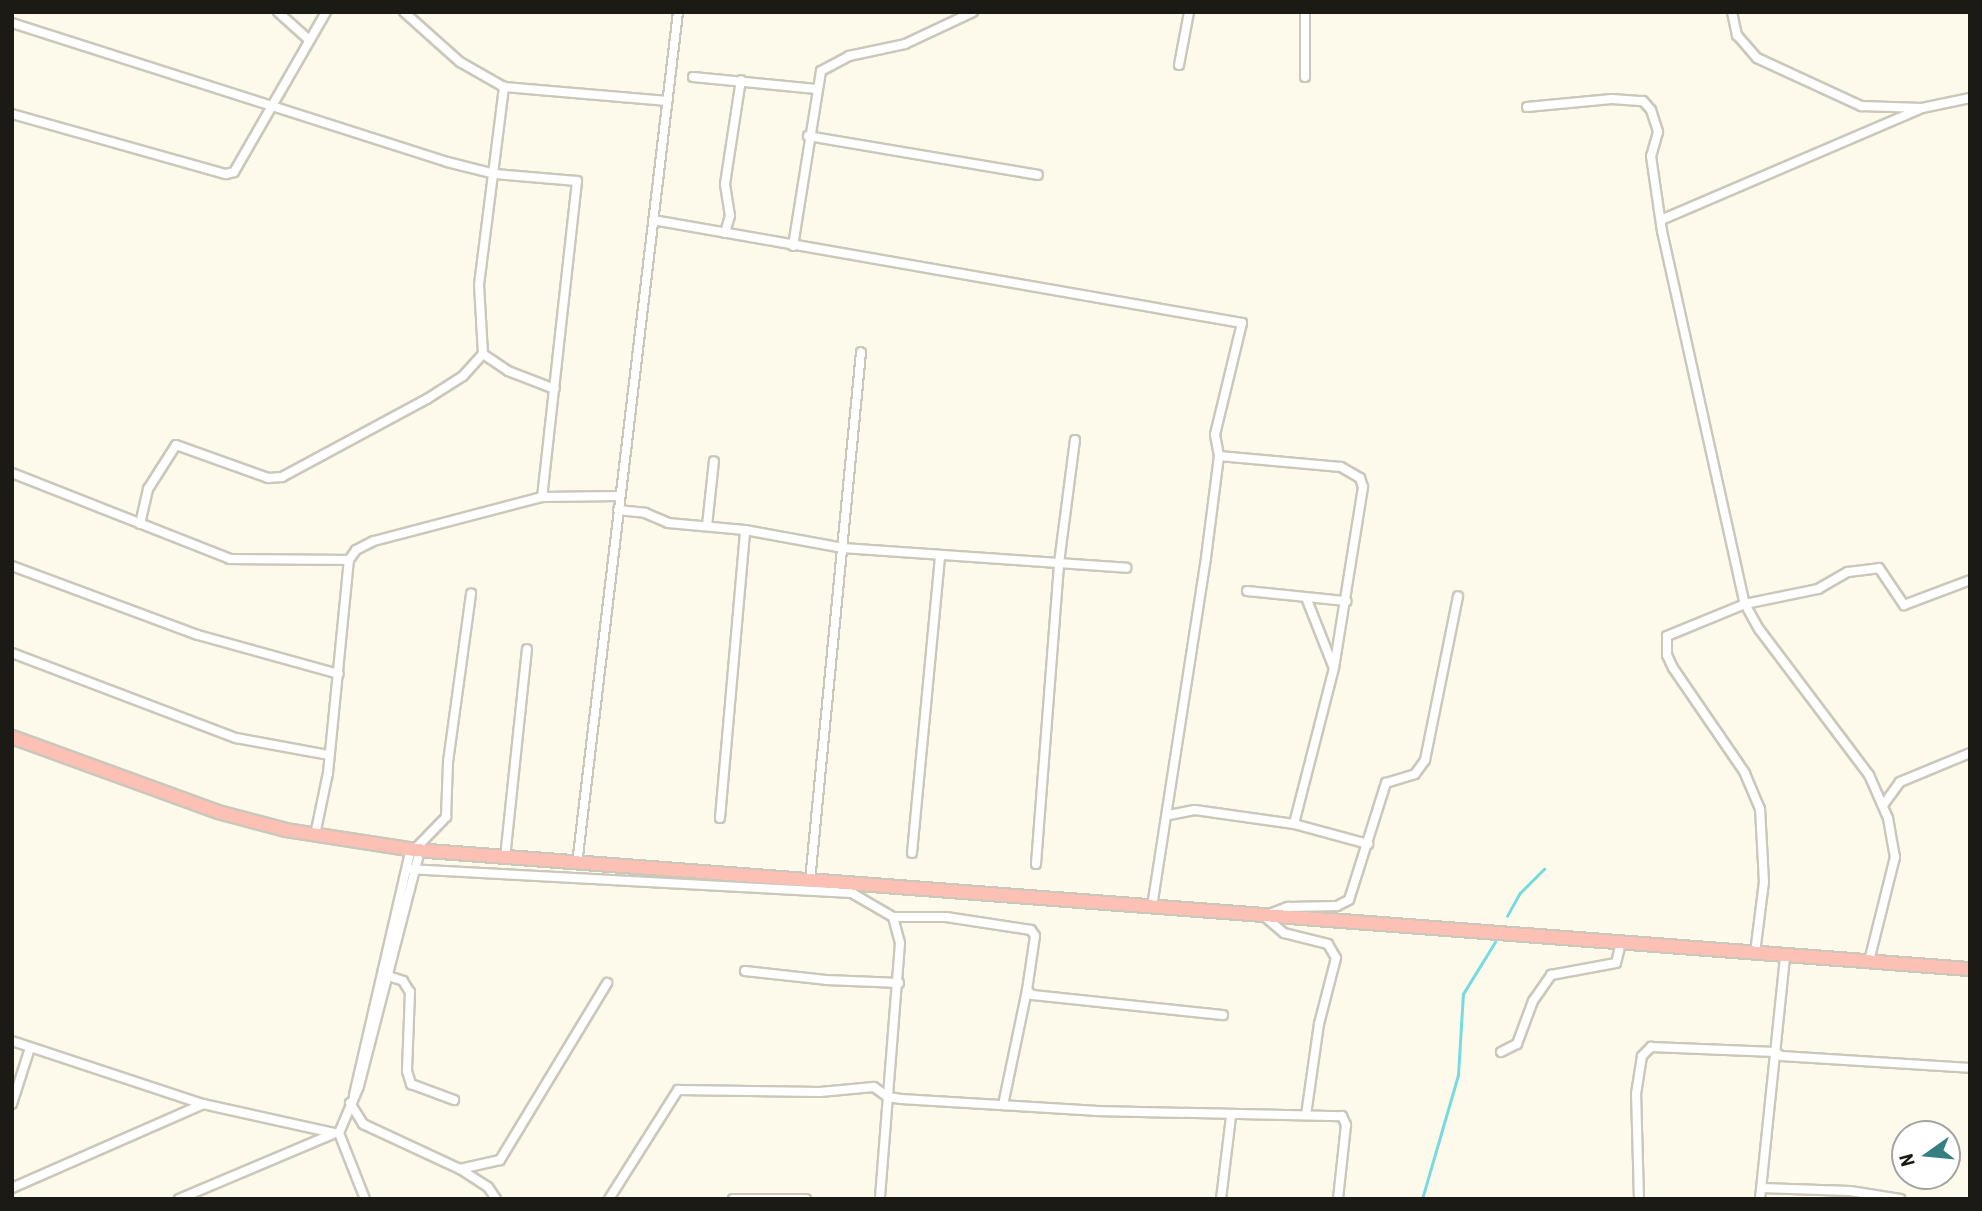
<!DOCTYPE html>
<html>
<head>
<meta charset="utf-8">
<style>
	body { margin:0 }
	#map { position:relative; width:1982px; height:1211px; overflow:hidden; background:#fdfaec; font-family:"Roboto Condensed",sans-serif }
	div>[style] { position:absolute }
	.stream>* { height:2.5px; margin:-1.25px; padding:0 1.25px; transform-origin:1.25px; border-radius:1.25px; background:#76dbe0 }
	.roads { filter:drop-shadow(2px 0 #cbc8bb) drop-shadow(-2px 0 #cbc8bb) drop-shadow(0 2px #cbc8bb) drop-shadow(0 -2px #cbc8bb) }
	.minor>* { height:8px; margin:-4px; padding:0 4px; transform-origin:4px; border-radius:4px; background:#fff }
	.primary>* { height:12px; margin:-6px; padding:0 6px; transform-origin:6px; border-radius:6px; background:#fcc0b4 }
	span { translate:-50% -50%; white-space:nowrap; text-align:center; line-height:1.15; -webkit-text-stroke:5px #fff; paint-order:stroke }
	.frame { position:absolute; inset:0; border:14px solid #1b1a15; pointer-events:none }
	.north { position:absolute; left:1891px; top:1120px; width:70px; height:70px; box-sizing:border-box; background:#fff; border:2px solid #a4a3a1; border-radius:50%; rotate:255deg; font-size:19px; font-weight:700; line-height:28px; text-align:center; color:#1b1a15 }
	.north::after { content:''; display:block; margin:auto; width:24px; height:32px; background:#367f81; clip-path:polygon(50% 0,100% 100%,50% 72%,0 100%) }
</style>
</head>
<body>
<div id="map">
	<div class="stream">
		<i style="left:1507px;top:916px;width:26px;rotate:-61deg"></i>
		<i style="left:1520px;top:893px;width:34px;rotate:-45deg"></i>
		<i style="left:1422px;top:1199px;width:129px;rotate:-73.8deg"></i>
		<i style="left:1458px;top:1075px;width:81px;rotate:-86.5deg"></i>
		<i style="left:1463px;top:994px;width:61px;rotate:-58.4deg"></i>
	</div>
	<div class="roads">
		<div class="minor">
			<i style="left:278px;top:12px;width:40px;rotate:42deg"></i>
			<i style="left:404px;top:12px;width:75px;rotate:41.8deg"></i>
			<i style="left:460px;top:62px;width:51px;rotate:29.6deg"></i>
			<i style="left:504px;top:87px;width:164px;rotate:4.9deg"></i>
			<i style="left:1305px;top:12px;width:65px;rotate:90deg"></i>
			<i style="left:1732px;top:12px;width:24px;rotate:78deg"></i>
			<i style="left:1737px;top:35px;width:30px;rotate:49deg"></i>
			<i style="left:1757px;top:58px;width:115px;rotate:24.8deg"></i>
			<i style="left:1861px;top:106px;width:61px;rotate:1.9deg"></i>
			<i style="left:12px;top:23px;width:457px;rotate:17.7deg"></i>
			<i style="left:447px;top:162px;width:49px;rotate:14deg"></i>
			<i style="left:495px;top:174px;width:82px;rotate:4.9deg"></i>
			<i style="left:577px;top:181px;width:318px;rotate:96.3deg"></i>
			<i style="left:1179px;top:65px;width:54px;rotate:-79.3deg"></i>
			<i style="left:693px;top:77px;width:124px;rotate:5.6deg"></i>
			<i style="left:1527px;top:107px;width:85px;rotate:-5.4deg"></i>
			<i style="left:1612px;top:99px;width:31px;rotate:4deg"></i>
			<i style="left:1643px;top:101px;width:12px;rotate:48deg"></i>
			<i style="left:1651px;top:110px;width:23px;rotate:72deg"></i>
			<i style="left:1658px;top:132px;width:25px;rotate:106deg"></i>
			<i style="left:1651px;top:156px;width:76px;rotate:81.7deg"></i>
			<i style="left:1662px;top:231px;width:382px;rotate:77.5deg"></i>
			<i style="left:1745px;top:604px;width:29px;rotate:61deg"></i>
			<i style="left:1759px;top:629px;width:183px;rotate:53deg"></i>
			<i style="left:1869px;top:775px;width:47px;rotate:66.2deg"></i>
			<i style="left:1888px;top:818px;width:40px;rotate:80deg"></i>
			<i style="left:1895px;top:857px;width:107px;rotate:104deg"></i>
			<i style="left:12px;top:114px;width:222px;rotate:15.7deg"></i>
			<i style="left:226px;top:174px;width:8px;rotate:-14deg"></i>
			<i style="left:234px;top:172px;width:185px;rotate:-60.1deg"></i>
			<i style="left:808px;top:136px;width:233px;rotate:9.6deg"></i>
			<i style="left:653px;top:220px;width:598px;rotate:9.92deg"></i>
			<i style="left:1242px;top:323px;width:115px;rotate:103.6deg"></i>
			<i style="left:1215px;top:435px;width:21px;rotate:79deg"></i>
			<i style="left:1219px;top:456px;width:103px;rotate:97.3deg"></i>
			<i style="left:1206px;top:558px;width:353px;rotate:98.8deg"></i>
			<i style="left:1661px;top:220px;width:284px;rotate:-23.2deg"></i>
			<i style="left:1922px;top:108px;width:49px;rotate:-11.8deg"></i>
			<i style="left:725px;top:233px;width:18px;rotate:-74deg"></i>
			<i style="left:730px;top:216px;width:32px;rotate:-99deg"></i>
			<i style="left:725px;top:184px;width:105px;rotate:-81.3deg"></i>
			<i style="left:793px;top:246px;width:177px;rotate:-80.9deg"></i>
			<i style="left:821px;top:71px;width:32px;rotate:-28deg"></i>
			<i style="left:849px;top:56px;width:57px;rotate:-12.1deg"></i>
			<i style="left:905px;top:44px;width:75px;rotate:-25.2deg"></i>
			<i style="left:483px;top:354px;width:30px;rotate:34deg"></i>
			<i style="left:508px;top:371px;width:50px;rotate:21deg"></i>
			<i style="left:1219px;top:456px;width:122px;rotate:5.2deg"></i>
			<i style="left:1341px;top:467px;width:22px;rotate:30deg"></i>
			<i style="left:1360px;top:478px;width:9px;rotate:72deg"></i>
			<i style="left:1363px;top:487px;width:183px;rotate:99.1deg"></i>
			<i style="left:1334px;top:668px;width:161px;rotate:104.4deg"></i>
			<i style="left:12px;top:473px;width:234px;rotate:21.5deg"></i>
			<i style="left:230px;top:559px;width:119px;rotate:0.5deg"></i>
			<i style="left:618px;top:510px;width:27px;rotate:6deg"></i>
			<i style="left:645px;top:513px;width:25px;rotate:23deg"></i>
			<i style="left:668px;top:523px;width:77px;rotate:5.2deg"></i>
			<i style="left:745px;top:530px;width:100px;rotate:10.4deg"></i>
			<i style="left:843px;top:548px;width:284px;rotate:4deg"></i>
			<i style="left:140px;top:524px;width:36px;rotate:-77deg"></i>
			<i style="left:148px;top:489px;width:52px;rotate:-57.5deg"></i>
			<i style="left:176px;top:445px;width:98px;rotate:19.7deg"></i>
			<i style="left:268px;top:478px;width:14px;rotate:-4deg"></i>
			<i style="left:282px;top:477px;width:165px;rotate:-28.3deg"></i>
			<i style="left:427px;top:399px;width:43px;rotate:-32.6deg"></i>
			<i style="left:463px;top:376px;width:30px;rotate:-48deg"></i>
			<i style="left:483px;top:354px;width:69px;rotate:-93.3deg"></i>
			<i style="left:479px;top:285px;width:200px;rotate:-82.8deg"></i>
			<i style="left:707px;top:526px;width:65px;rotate:-83.9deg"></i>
			<i style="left:12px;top:566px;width:198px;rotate:20.4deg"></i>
			<i style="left:198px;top:635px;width:146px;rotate:15.5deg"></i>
			<i style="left:1247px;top:591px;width:100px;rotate:5.8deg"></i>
			<i style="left:1307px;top:600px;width:71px;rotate:68.5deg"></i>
			<i style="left:12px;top:653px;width:240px;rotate:20.8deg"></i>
			<i style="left:236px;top:738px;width:95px;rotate:10.4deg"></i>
			<i style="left:1884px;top:804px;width:27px;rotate:-54deg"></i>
			<i style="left:1900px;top:782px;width:76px;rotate:-22.5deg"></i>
			<i style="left:1169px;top:815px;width:26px;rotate:-11deg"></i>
			<i style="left:1195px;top:810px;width:100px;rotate:8deg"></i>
			<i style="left:1294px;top:824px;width:77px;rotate:15.1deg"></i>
			<i style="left:720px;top:818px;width:289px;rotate:-85deg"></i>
			<i style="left:315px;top:835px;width:63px;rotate:-78.2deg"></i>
			<i style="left:328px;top:773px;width:214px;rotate:-84.4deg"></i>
			<i style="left:349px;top:560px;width:12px;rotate:-55deg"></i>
			<i style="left:356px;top:550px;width:20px;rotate:-27deg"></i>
			<i style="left:374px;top:541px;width:174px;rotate:-14.7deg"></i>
			<i style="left:542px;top:497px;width:77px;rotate:-0.7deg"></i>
			<i style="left:415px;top:849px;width:45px;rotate:-45.9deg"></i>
			<i style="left:446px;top:817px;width:55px;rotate:-87.9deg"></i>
			<i style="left:448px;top:762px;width:170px;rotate:-82.2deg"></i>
			<i style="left:912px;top:853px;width:299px;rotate:-84.6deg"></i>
			<i style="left:505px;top:858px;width:210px;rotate:-84deg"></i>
			<i style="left:577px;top:864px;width:858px;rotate:-83.24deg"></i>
			<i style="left:1036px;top:864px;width:302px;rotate:-85.6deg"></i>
			<i style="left:1059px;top:563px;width:124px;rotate:-82.6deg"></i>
			<i style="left:407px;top:869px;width:446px;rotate:3.1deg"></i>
			<i style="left:810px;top:881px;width:531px;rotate:-84.49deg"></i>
			<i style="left:850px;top:892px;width:50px;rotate:30.2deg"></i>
			<i style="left:893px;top:917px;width:27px;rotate:75deg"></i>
			<i style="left:900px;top:943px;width:257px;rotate:94.5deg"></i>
			<i style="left:893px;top:917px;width:53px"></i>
			<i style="left:946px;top:917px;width:86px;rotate:8.7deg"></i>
			<i style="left:1031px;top:930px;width:7px;rotate:56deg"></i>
			<i style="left:1035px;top:936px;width:55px;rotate:98.4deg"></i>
			<i style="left:1027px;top:990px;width:7px;rotate:45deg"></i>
			<i style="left:1032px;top:995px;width:192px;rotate:6deg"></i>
			<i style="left:1755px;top:953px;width:72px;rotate:-82.8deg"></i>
			<i style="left:1764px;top:882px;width:73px;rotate:-93.1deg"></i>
			<i style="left:1760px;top:809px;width:39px;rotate:-113deg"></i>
			<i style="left:1745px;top:773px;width:127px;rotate:-124.4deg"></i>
			<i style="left:1673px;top:668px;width:14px;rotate:-115deg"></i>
			<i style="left:1667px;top:655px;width:19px;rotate:-90deg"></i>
			<i style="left:1667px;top:636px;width:84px;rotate:-22.3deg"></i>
			<i style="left:1745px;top:604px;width:75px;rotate:-11.6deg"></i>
			<i style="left:1818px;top:589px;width:34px;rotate:-30deg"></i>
			<i style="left:1848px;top:572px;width:31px;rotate:-7deg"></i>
			<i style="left:1879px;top:568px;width:45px;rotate:56deg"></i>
			<i style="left:1904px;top:605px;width:71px;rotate:-20.7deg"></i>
			<i style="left:745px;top:971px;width:81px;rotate:6.3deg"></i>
			<i style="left:826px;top:980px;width:73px;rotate:2.4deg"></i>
			<i style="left:382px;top:974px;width:22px;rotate:18deg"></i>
			<i style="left:403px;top:981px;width:13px;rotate:58deg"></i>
			<i style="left:410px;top:992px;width:79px;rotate:92.2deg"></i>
			<i style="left:407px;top:1071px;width:14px;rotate:73deg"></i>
			<i style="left:411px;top:1084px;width:46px;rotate:20.4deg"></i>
			<i style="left:12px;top:1041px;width:201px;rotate:18.3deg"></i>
			<i style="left:203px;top:1104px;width:134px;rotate:12.5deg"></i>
			<i style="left:1501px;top:1052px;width:18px;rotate:-27deg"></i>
			<i style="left:1517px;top:1044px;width:46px;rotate:-69.6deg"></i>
			<i style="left:1533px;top:1001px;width:32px;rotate:-55deg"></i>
			<i style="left:1551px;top:975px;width:66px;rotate:-10.5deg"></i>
			<i style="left:1616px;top:963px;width:21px;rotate:-76deg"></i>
			<i style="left:354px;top:1095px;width:253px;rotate:-77deg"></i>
			<i style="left:350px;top:1103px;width:25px;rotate:58deg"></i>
			<i style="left:363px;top:1124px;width:107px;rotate:24.9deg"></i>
			<i style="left:460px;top:1169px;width:33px;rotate:33deg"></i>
			<i style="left:488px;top:1187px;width:14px;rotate:56deg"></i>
			<i style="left:12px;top:1104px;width:59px;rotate:-72.2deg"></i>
			<i style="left:1003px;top:1105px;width:117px;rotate:-78.2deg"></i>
			<i style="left:1306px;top:1115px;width:92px;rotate:-81.9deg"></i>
			<i style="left:1319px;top:1024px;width:68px;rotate:-75.6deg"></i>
			<i style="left:1336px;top:958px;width:16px;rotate:-120deg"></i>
			<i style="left:1328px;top:944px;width:45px;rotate:-166deg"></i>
			<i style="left:1284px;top:933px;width:26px;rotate:-140deg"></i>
			<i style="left:1264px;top:916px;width:26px;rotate:-21deg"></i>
			<i style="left:1288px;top:907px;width:49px;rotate:-1.2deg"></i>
			<i style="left:1337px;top:906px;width:13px;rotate:-27deg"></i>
			<i style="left:1349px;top:900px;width:123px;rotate:-72.5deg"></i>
			<i style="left:1386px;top:783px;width:30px;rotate:-17deg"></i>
			<i style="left:1415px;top:774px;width:17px;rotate:-54deg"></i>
			<i style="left:1425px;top:760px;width:167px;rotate:-78.6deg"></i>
			<i style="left:460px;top:1169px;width:41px;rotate:-12.7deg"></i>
			<i style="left:500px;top:1160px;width:207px;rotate:-58.8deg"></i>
			<i style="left:12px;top:1188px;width:209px;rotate:-23.7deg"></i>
			<i style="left:1761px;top:1188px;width:89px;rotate:1.9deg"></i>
			<i style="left:1850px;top:1191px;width:51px;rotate:9.1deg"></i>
			<i style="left:179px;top:1199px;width:167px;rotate:-22.9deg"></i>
			<i style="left:365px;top:1199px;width:71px;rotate:-111.5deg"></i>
			<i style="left:339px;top:1133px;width:51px;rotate:-66.9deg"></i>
			<i style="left:359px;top:1086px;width:244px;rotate:-75.5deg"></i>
			<i style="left:609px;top:1199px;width:129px;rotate:-57.7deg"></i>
			<i style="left:678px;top:1090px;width:142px;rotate:0.8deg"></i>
			<i style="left:820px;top:1092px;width:54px;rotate:-5.3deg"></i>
			<i style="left:874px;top:1087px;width:17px;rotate:36deg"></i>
			<i style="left:888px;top:1097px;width:13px;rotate:9deg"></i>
			<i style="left:901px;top:1099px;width:194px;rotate:3.5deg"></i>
			<i style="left:1095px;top:1111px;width:247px;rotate:1.2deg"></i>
			<i style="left:1342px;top:1116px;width:10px;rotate:66deg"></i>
			<i style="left:1346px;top:1125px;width:74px;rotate:96.2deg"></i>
			<i style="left:733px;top:1199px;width:73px"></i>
			<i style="left:1221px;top:1199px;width:84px;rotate:-83.1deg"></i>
			<i style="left:1639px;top:1199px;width:105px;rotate:-91.6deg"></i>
			<i style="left:1636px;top:1094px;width:38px;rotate:-81deg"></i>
			<i style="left:1642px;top:1056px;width:13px;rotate:-45deg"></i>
			<i style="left:1651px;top:1047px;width:124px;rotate:2.3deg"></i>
			<i style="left:1775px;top:1052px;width:7px;rotate:34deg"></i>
			<i style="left:1781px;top:1056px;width:189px;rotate:3.6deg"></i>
			<i style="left:1760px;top:1199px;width:245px;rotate:-84.1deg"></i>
		</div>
		<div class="primary">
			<i style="left:12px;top:737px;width:219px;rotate:20deg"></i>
			<i style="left:218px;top:812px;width:70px;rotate:14.8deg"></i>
			<i style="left:286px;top:830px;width:131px;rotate:8.8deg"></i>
			<i style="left:415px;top:850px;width:1560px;rotate:4.38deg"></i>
		</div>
	</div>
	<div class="frame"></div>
	<div class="north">N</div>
</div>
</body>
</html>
